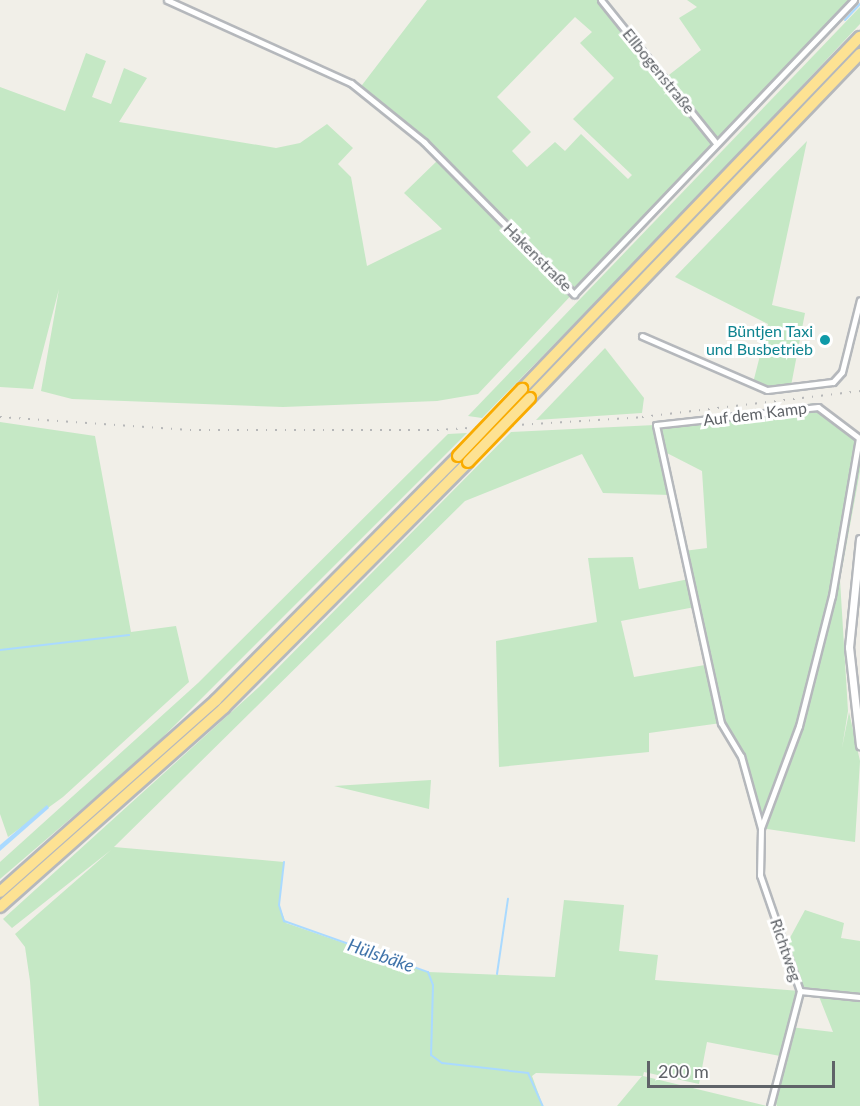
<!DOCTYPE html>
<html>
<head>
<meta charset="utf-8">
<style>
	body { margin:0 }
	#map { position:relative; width:860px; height:1106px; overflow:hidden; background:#f1efe8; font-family:Lato,sans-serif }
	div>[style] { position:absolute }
	.green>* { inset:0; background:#c5e8c5 }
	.water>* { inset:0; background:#aadaff }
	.stream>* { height:2px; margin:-1px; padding:0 1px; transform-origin:1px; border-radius:1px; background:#aadaff }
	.roads { filter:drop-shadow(2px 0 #b5b8bc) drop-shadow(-2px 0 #b5b8bc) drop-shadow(0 2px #b5b8bc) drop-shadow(0 -2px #b5b8bc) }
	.minor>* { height:5px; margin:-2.5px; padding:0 2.5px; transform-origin:2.5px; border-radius:2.5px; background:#fff }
	.tertiary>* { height:7px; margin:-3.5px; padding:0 3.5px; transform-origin:3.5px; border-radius:3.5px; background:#fff }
	.motorway>* { height:10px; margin:-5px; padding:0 5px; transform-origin:5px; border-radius:5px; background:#fde293 }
	.rail>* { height:2px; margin-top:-1px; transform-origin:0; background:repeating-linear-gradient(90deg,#b6b7b8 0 1.5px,transparent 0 9.5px) }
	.bridges { filter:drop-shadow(2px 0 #f9ab00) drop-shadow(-2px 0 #f9ab00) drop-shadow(0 2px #f9ab00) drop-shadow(0 -2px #f9ab00) }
	.motorway-bridge>* { height:10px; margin:-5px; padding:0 5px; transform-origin:5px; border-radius:5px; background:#fde293 }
	.dots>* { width:16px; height:16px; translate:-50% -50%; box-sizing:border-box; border:3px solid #fff; border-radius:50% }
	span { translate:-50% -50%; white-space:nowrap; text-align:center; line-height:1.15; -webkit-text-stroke:6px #fff; paint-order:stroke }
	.street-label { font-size:16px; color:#5f6368 }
	.culture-label { font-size:16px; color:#0d838f }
	.right { translate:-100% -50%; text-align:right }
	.water-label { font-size:18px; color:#4174aa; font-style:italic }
	.scale { position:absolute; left:647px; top:1061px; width:188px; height:27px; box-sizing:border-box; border:3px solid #5f6368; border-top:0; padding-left:8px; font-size:18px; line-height:21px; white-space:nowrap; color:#5f6368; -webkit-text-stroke:4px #fff; paint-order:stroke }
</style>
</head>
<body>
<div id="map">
	<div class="green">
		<i style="clip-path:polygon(evenodd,427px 0,601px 0,665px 78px,701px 50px,679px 18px,697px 7px,687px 0,850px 0,478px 394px,437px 401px,283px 407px,72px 399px,41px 391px,59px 289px,33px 389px,0 387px,0 87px,65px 111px,86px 53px,106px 61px,92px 97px,111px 104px,124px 68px,147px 78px,119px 122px,276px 148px,300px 143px,327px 124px,353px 148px,338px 164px,351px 177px,367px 266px,442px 229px,404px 193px,439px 159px,359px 89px,427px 0,575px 17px,592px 32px,580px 43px,614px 78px,573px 119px,632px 175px,628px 179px,581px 134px,565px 151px,555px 142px,527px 167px,512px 151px,531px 132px,497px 97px,575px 17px)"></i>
		<i style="clip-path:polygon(860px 7px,860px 24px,696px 199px,482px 418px,468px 416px)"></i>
		<i style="clip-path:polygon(807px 141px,772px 305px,805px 313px,790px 391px,767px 394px,753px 383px,768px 324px,675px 277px)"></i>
		<i style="clip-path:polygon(605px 348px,644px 398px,642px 413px,536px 420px)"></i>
		<i style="clip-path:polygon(evenodd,815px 403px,860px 438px,860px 471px,840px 580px,848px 711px,842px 748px,849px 712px,860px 761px,855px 842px,761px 828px,741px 756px,721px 723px,649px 733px,649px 752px,499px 767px,496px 641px,597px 622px,588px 558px,633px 557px,639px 589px,689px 579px,695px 607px,621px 621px,634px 677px,705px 665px,718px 712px,684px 551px,707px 548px,702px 471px,661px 450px,670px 495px,603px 493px,582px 454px,465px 501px,114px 847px,284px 862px,279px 905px,286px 923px,428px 972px,555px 977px,564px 900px,624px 905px,619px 951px,658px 955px,655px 980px,800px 991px,785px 947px,805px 910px,844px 923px,841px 938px,860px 941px,860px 993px,831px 992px,860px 997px,860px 1106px,777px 1106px,771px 1094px,780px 1056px,707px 1042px,699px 1084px,644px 1072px,643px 1076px,767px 1106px,617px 1106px,642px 1076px,536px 1073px,532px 1076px,543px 1106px,39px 1106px,30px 981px,25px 947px,15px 934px,111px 850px,12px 928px,3px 919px,259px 687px,511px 432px,655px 425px,815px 403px,801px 991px,818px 994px,833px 1032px,790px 1027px,801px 991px)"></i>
		<i style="clip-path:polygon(0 422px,95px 436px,131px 632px,176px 626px,189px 682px,63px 797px,8px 837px,0 814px)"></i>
		<i style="clip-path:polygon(467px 433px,146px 754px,0 879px,0 862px,198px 683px,448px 434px)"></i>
		<i style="clip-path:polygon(431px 780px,429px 809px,334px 786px)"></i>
	</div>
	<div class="water">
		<i style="clip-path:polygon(47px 805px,49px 808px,0 851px,0 845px)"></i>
	</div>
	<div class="stream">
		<i style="left:845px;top:20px;width:22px;rotate:-47deg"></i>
		<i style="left:0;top:650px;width:130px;rotate:-6.6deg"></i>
		<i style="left:284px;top:862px;width:43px;rotate:96.6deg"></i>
		<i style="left:279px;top:905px;width:17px;rotate:73deg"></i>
		<i style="left:284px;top:921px;width:153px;rotate:19.5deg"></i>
		<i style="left:428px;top:972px;width:14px;rotate:69deg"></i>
		<i style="left:433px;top:985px;width:70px;rotate:91.6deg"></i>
		<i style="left:431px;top:1055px;width:14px;rotate:36deg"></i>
		<i style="left:442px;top:1063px;width:87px;rotate:6.6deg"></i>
		<i style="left:528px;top:1073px;width:36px;rotate:66deg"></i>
		<i style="left:497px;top:974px;width:76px;rotate:-81.7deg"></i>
	</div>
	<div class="roads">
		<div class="minor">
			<i style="left:167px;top:0;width:202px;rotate:24.3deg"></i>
			<i style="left:351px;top:83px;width:94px;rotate:38.9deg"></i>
			<i style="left:424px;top:142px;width:214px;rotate:45.4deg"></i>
			<i style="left:574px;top:294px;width:406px;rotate:-46.4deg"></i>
			<i style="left:601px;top:0;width:184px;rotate:51.2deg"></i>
			<i style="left:642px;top:336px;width:136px;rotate:23.4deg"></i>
			<i style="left:767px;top:390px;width:66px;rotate:-6.9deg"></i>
			<i style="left:833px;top:382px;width:13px;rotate:-48deg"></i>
			<i style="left:842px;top:372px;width:74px;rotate:-76deg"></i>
			<i style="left:761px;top:828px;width:109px;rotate:-69.6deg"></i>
			<i style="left:799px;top:726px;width:134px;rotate:-75.8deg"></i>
			<i style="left:832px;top:596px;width:160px;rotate:-80.3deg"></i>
			<i style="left:859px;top:438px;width:51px;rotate:-142.9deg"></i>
			<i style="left:818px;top:407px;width:163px;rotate:173.7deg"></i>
			<i style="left:656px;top:425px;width:305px;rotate:77.7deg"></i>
			<i style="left:721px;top:723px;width:39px;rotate:59deg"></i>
			<i style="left:741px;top:756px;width:75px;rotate:74.5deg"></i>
			<i style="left:761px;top:828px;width:47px;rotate:91.2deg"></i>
			<i style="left:760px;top:875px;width:123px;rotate:71deg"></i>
			<i style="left:800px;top:991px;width:119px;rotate:104.6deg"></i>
			<i style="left:800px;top:991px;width:60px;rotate:5.7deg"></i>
		</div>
		<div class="tertiary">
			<i style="left:860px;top:539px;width:109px;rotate:95.8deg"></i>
			<i style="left:849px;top:647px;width:99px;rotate:83.6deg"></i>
		</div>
		<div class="motorway">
			<i style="left:522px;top:389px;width:488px;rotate:-46.2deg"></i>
			<i style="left:530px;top:398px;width:477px;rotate:-46.2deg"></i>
			<i style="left:0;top:892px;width:289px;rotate:-41.6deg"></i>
			<i style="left:216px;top:700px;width:344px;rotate:-45.2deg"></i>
			<i style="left:0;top:907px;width:300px;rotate:-41.6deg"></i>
			<i style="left:224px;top:708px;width:346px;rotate:-45.2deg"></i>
		</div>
	</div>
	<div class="rail">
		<i style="left:0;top:417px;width:190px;rotate:3.9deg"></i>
		<i style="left:190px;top:430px;width:247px"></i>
		<i style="left:437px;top:430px;width:205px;rotate:-3.6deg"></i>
		<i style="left:642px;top:417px;width:220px;rotate:-6.8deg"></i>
	</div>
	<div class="bridges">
		<div class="motorway-bridge">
			<i style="left:458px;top:456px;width:93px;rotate:-46.3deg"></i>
			<i style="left:468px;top:462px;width:89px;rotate:-45.9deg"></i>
		</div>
	</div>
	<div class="dots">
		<i style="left:825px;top:340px;background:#0f9aa8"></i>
	</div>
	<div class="street-label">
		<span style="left:659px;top:71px;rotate:51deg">Ellbogenstraße</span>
		<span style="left:538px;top:257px;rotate:45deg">Hakenstraße</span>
		<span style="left:755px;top:414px;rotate:-7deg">Auf dem Kamp</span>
		<span style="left:786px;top:950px;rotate:71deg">Richtweg</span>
	</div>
	<div class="culture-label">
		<span class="right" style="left:813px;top:340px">Büntjen Taxi<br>und Busbetrieb</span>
	</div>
	<div class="water-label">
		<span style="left:381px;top:955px;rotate:19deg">Hülsbäke</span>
	</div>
	<div class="scale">200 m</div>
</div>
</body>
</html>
